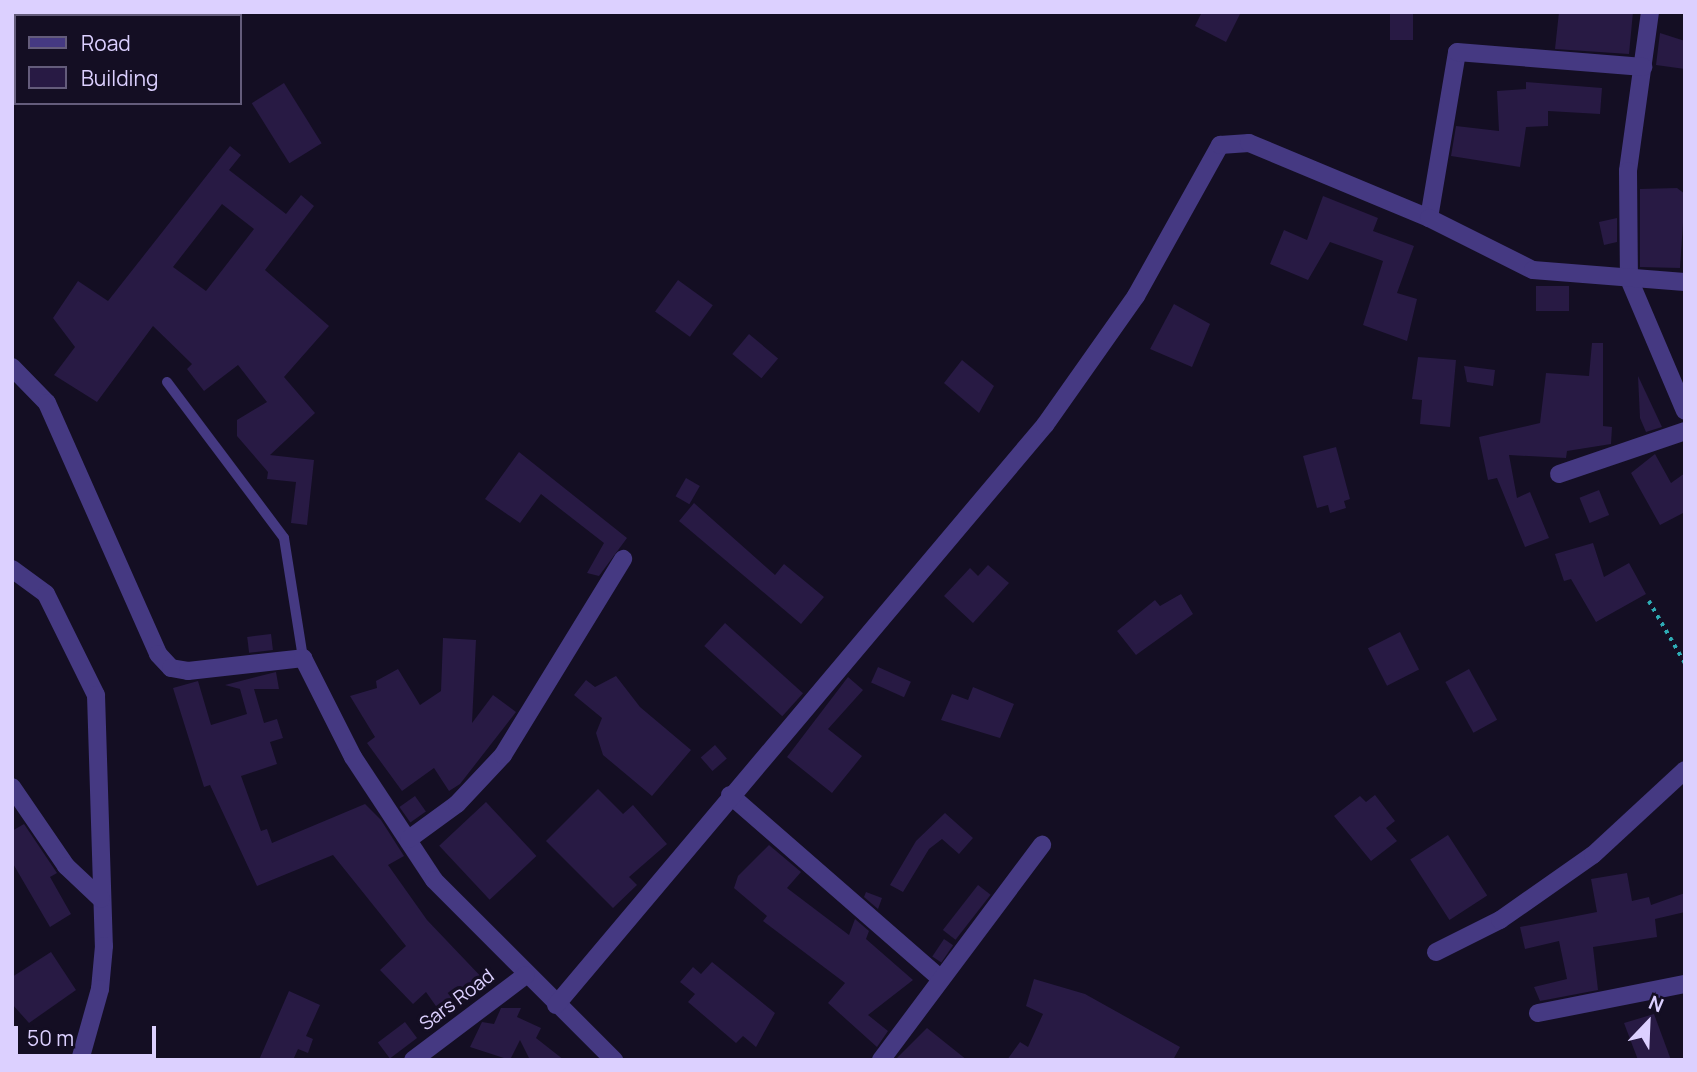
<!DOCTYPE html>
<html>
<head>
<meta charset="utf-8">
<style>
	body { margin:0 }
	#map { position:relative; width:1697px; height:1072px; overflow:hidden; background:#140e23; font-family:Manrope,sans-serif }
	div>[style] { position:absolute }
	.building>* { inset:0; background:#281a44; transform-origin:0 0 }
	.path>* { height:3.5px; margin-top:-1.75px; transform-origin:0; background:repeating-linear-gradient(90deg,#2eacb5 0 3.5px,transparent 0 8.5px) }
	.lane>* { height:10px; margin:-5px; padding:0 5px; transform-origin:5px; border-radius:5px; background:#453982 }
	.street>* { height:18px; margin:-9px; padding:0 9px; transform-origin:9px; border-radius:9px; background:#453982 }
	span { translate:-50% -50%; white-space:nowrap; text-align:center; line-height:1.15; -webkit-text-stroke:7px #140e23; paint-order:stroke }
	.street-label { font-size:19px; color:#dcd0ff }
	.frame { position:absolute; inset:0; border:14px solid #dcd0ff; pointer-events:none }
	.legend { position:absolute; left:14px; top:14px; width:228px; height:91px; box-sizing:border-box; background:#140e23; border:2px solid #645c7b; margin:0; padding:9px 12px; list-style:none; font-size:21px; color:#dcd0ff }
	.legend li { display:flex; align-items:center; gap:14px; height:35px }
	.legend b { width:35px; border:2px solid #645c7b }
	.north { position:absolute; left:1613px; top:988px; width:70px; height:70px; -webkit-text-stroke:5px #140e23; paint-order:stroke; rotate:23deg; font-size:19px; font-weight:700; line-height:28px; text-align:center; color:#dcd0ff }
	.north::after { content:''; display:block; margin:auto; width:24px; height:32px; background:#dcd0ff; clip-path:polygon(50% 0,100% 100%,50% 72%,0 100%) }
	.scale { position:absolute; left:14px; top:1026px; width:142px; height:32px; box-sizing:border-box; border:4px solid #dcd0ff; border-top:0; padding-left:9px; font-size:21px; line-height:24px; white-space:nowrap; color:#dcd0ff; -webkit-text-stroke:5px #140e23; paint-order:stroke }
</style>
</head>
<body>
<div id="map">
	<div class="building">
		<i style="clip-path:polygon(1202px 12px,1241px 12px,1226px 42px,1195px 26px)"></i>
		<i style="left:1390px;top:12px;width:23px;height:28px"></i>
		<i style="clip-path:polygon(1559px 12px,1633px 12px,1629px 54px,1555px 49px)"></i>
		<i style="clip-path:polygon(1660px 33px,1685px 41px,1685px 69px,1656px 65px)"></i>
		<i style="clip-path:polygon(1526px 82px,1602px 88px,1600px 114px,1548px 111px,1548px 126px,1526px 127px,1520px 167px,1451px 156px,1456px 126px,1499px 131px,1497px 91px,1526px 89px)"></i>
		<i style="left:284px;top:83px;width:71px;height:38px;rotate:58deg"></i>
		<i style="clip-path:polygon(evenodd,230px 146px,241px 155px,229px 170px,286px 214px,301px 195px,314px 206px,265px 270px,329px 326px,284px 377px,315px 413px,270px 455px,314px 460px,307px 525px,291px 523px,296px 482px,267px 479px,268px 472px,237px 436px,237px 420px,267px 402px,238px 365px,204px 391px,187px 369px,192px 364px,153px 326px,97px 402px,54px 375px,75px 347px,53px 318px,78px 281px,108px 301px,230px 146px,222px 204px,254px 229px,206px 291px,173px 267px,222px 204px)"></i>
		<i style="clip-path:polygon(1677px 188px,1685px 194px,1680px 268px,1640px 267px,1640px 189px)"></i>
		<i style="clip-path:polygon(1323px 196px,1378px 218px,1373px 231px,1414px 246px,1397px 293px,1417px 299px,1407px 341px,1363px 325px,1383px 261px,1330px 242px,1308px 280px,1270px 264px,1284px 230px,1307px 240px)"></i>
		<i style="clip-path:polygon(1617px 218px,1617px 242px,1604px 245px,1599px 222px)"></i>
		<i style="left:678px;top:280px;width:43px;height:39px;rotate:36deg"></i>
		<i style="left:1536px;top:286px;width:33px;height:25px"></i>
		<i style="clip-path:polygon(1174px 304px,1210px 324px,1192px 367px,1150px 349px)"></i>
		<i style="left:749px;top:334px;width:38px;height:26px;rotate:40deg"></i>
		<i style="clip-path:polygon(1592px 343px,1603px 343px,1603px 426px,1612px 427px,1611px 444px,1567px 451px,1566px 458px,1509px 455px,1517px 498px,1530px 492px,1549px 538px,1525px 547px,1497px 478px,1488px 480px,1479px 437px,1540px 423px,1546px 373px,1589px 376px)"></i>
		<i style="clip-path:polygon(1418px 357px,1456px 360px,1450px 427px,1420px 424px,1422px 400px,1412px 399px)"></i>
		<i style="clip-path:polygon(962px 360px,994px 386px,979px 413px,944px 383px)"></i>
		<i style="clip-path:polygon(1464px 366px,1495px 370px,1493px 386px,1467px 382px)"></i>
		<i style="clip-path:polygon(1638px 376px,1662px 427px,1646px 432px,1640px 418px)"></i>
		<i style="clip-path:polygon(1336px 447px,1350px 499px,1344px 501px,1346px 508px,1330px 513px,1328px 505px,1317px 508px,1303px 456px)"></i>
		<i style="clip-path:polygon(519px 452px,627px 538px,599px 576px,587px 573px,604px 543px,541px 494px,520px 523px,485px 499px)"></i>
		<i style="clip-path:polygon(1655px 454px,1671px 483px,1685px 473px,1685px 512px,1660px 525px,1631px 473px)"></i>
		<i style="left:686px;top:478px;width:16px;height:21px;rotate:30deg"></i>
		<i style="left:1599px;top:490px;width:27px;height:21px;rotate:68deg"></i>
		<i style="clip-path:polygon(694px 503px,775px 575px,784px 564px,824px 597px,801px 624px,679px 521px)"></i>
		<i style="clip-path:polygon(1593px 543px,1604px 577px,1629px 563px,1646px 594px,1596px 622px,1571px 579px,1564px 581px,1555px 554px)"></i>
		<i style="clip-path:polygon(988px 565px,1009px 583px,973px 623px,944px 596px,970px 568px,978px 576px)"></i>
		<i style="clip-path:polygon(1181px 594px,1193px 614px,1136px 655px,1117px 631px,1155px 600px,1160px 606px)"></i>
		<i style="left:725px;top:623px;width:105px;height:31px;rotate:42deg"></i>
		<i style="left:1400px;top:632px;width:42px;height:36px;rotate:63deg"></i>
		<i style="left:271px;top:634px;width:16px;height:24px;rotate:83deg"></i>
		<i style="clip-path:polygon(443px 638px,476px 640px,472px 723px,493px 695px,516px 712px,460px 784px,449px 791px,434px 768px,402px 791px,367px 743px,375px 737px,350px 696px,377px 688px,376px 681px,398px 669px,420px 705px,441px 691px)"></i>
		<i style="left:878px;top:667px;width:36px;height:17px;rotate:24deg"></i>
		<i style="left:1469px;top:669px;width:58px;height:27px;rotate:61deg"></i>
		<i style="clip-path:polygon(276px 672px,279px 689px,254px 689px,264px 723px,277px 719px,283px 738px,270px 742px,277px 764px,241px 776px,261px 831px,267px 829px,272px 843px,365px 804px,381px 820px,404px 856px,388px 865px,427px 920px,487px 983px,443px 1016px,426px 992px,413px 1004px,380px 970px,406px 946px,333px 855px,257px 886px,210px 785px,204px 787px,173px 688px,198px 681px,211px 725px,247px 714px,240px 689px,225px 685px)"></i>
		<i style="clip-path:polygon(616px 676px,640px 707px,691px 750px,652px 796px,603px 755px,596px 733px,602px 718px,574px 695px,586px 680px,595px 687px)"></i>
		<i style="clip-path:polygon(848px 677px,863px 690px,828px 729px,862px 756px,832px 793px,787px 757px)"></i>
		<i style="clip-path:polygon(973px 687px,1014px 704px,1000px 738px,941px 720px,952px 694px,968px 700px)"></i>
		<i style="left:715px;top:745px;width:18px;height:19px;rotate:49deg"></i>
		<i style="clip-path:polygon(598px 789px,623px 814px,633px 805px,667px 844px,629px 877px,637px 885px,613px 908px,546px 841px)"></i>
		<i style="clip-path:polygon(1375px 795px,1395px 821px,1386px 828px,1397px 841px,1371px 861px,1334px 816px,1360px 796px,1366px 802px)"></i>
		<i style="left:415px;top:796px;width:19px;height:19px;rotate:55deg"></i>
		<i style="left:486px;top:802px;width:74px;height:64px;rotate:47deg"></i>
		<i style="clip-path:polygon(945px 813px,973px 838px,959px 854px,942px 839px,929px 849px,903px 892px,890px 885px,916px 841px)"></i>
		<i style="clip-path:polygon(24px 824px,57px 873px,50px 877px,71px 914px,50px 927px,12px 862px,12px 831px)"></i>
		<i style="left:1448px;top:835px;width:72px;height:45px;rotate:57deg"></i>
		<i style="clip-path:polygon(769px 845px,801px 872px,787px 888px,849px 935px,855px 919px,869px 931px,866px 939px,913px 980px,868px 1015px,888px 1031px,877px 1047px,828px 1003px,845px 983px,763px 921px,767px 916px,734px 888px,738px 876px)"></i>
		<i style="clip-path:polygon(1627px 873px,1632px 901px,1649px 897px,1651px 905px,1685px 893px,1685px 912px,1655px 919px,1657px 937px,1593px 947px,1598px 990px,1540px 1001px,1534px 987px,1567px 979px,1559px 941px,1525px 949px,1520px 927px,1597px 912px,1591px 879px)"></i>
		<i style="left:978px;top:885px;width:16px;height:57px;rotate:38deg"></i>
		<i style="clip-path:polygon(866px 892px,882px 898px,878px 909px,864px 897px)"></i>
		<i style="left:944px;top:939px;width:11px;height:21px;rotate:34deg"></i>
		<i style="clip-path:polygon(51px 952px,76px 990px,29px 1023px,12px 1004px,12px 977px)"></i>
		<i style="clip-path:polygon(712px 962px,775px 1013px,756px 1047px,743px 1036px,736px 1043px,688px 1002px,695px 994px,680px 982px,693px 967px,701px 974px)"></i>
		<i style="clip-path:polygon(1034px 979px,1085px 994px,1180px 1047px,1173px 1060px,1007px 1060px,1020px 1042px,1028px 1047px,1043px 1014px,1026px 1006px)"></i>
		<i style="clip-path:polygon(289px 991px,320px 1005px,306px 1036px,313px 1039px,308px 1053px,298px 1049px,293px 1060px,259px 1060px)"></i>
		<i style="clip-path:polygon(501px 1008px,521px 1008px,517px 1017px,541px 1028px,536px 1038px,564px 1060px,530px 1060px,520px 1040px,510px 1060px,470px 1047px,482px 1022px,494px 1024px)"></i>
		<i style="clip-path:polygon(1654px 1014px,1671px 1060px,1638px 1060px,1624px 1023px)"></i>
		<i style="left:405px;top:1022px;width:20px;height:34px;rotate:53deg"></i>
		<i style="clip-path:polygon(927px 1028px,967px 1060px,895px 1060px)"></i>
	</div>
	<div class="path">
		<i style="left:1649px;top:601px;width:72px;rotate:59.9deg"></i>
	</div>
	<div class="lane">
		<i style="left:167px;top:382px;width:195px;rotate:53.1deg"></i>
		<i style="left:284px;top:538px;width:121px;rotate:81deg"></i>
	</div>
	<div class="street">
		<i style="left:1650px;top:12px;width:161px;rotate:97.9deg"></i>
		<i style="left:1628px;top:171px;width:108px;rotate:89.5deg"></i>
		<i style="left:1629px;top:279px;width:143px;rotate:67deg"></i>
		<i style="left:32px;top:16px;width:4px;rotate:-76deg"></i>
		<i style="left:12px;top:58px;width:8px;rotate:-60deg"></i>
		<i style="left:1429px;top:218px;width:168px;rotate:-80.4deg"></i>
		<i style="left:1457px;top:52px;width:187px;rotate:4.6deg"></i>
		<i style="left:12px;top:367px;width:50px;rotate:45.8deg"></i>
		<i style="left:47px;top:403px;width:274px;rotate:66.1deg"></i>
		<i style="left:158px;top:654px;width:19px;rotate:47deg"></i>
		<i style="left:171px;top:668px;width:17px;rotate:10deg"></i>
		<i style="left:188px;top:671px;width:116px;rotate:-6.4deg"></i>
		<i style="left:303px;top:658px;width:111px;rotate:63.2deg"></i>
		<i style="left:353px;top:757px;width:147px;rotate:56.6deg"></i>
		<i style="left:434px;top:880px;width:255px;rotate:45deg"></i>
		<i style="left:1559px;top:474px;width:133px;rotate:-18.8deg"></i>
		<i style="left:12px;top:569px;width:42px;rotate:36.3deg"></i>
		<i style="left:46px;top:594px;width:113px;rotate:63.7deg"></i>
		<i style="left:96px;top:695px;width:251px;rotate:88.2deg"></i>
		<i style="left:104px;top:946px;width:43px;rotate:95.3deg"></i>
		<i style="left:100px;top:989px;width:74px;rotate:105.7deg"></i>
		<i style="left:12px;top:787px;width:96px;rotate:55.6deg"></i>
		<i style="left:66px;top:866px;width:48px;rotate:43.3deg"></i>
		<i style="left:730px;top:795px;width:280px;rotate:41.1deg"></i>
		<i style="left:409px;top:839px;width:59px;rotate:-36.1deg"></i>
		<i style="left:457px;top:804px;width:67px;rotate:-46.8deg"></i>
		<i style="left:503px;top:755px;width:230px;rotate:-58.5deg"></i>
		<i style="left:1436px;top:952px;width:72px;rotate:-26.6deg"></i>
		<i style="left:1500px;top:920px;width:113px;rotate:-35deg"></i>
		<i style="left:1593px;top:855px;width:125px;rotate:-42.7deg"></i>
		<i style="left:556px;top:1005px;width:759px;rotate:-49.87deg"></i>
		<i style="left:1045px;top:425px;width:158px;rotate:-54.8deg"></i>
		<i style="left:1136px;top:296px;width:173px;rotate:-60.9deg"></i>
		<i style="left:1220px;top:145px;width:29px;rotate:-4deg"></i>
		<i style="left:1249px;top:143px;width:195px;rotate:22.6deg"></i>
		<i style="left:1429px;top:218px;width:116px;rotate:26.6deg"></i>
		<i style="left:1533px;top:270px;width:152px;rotate:4.5deg"></i>
		<i style="left:1538px;top:1013px;width:150px;rotate:-11.2deg"></i>
		<i style="left:413px;top:1060px;width:141px;rotate:-37deg"></i>
		<i style="left:881px;top:1060px;width:269px;rotate:-53.2deg"></i>
	</div>
	<div class="street-label">
		<span style="left:457px;top:1000px;rotate:-37deg">Sars Road</span>
	</div>
	<div class="frame"></div>
	<ul class="legend">
	<li><b style="height:9px;background:#453982"></b>Road</li>
	<li><b style="height:19px;background:#281a44"></b>Building</li>
	</ul>
	<div class="north">N</div>
	<div class="scale">50 m</div>
</div>
</body>
</html>
